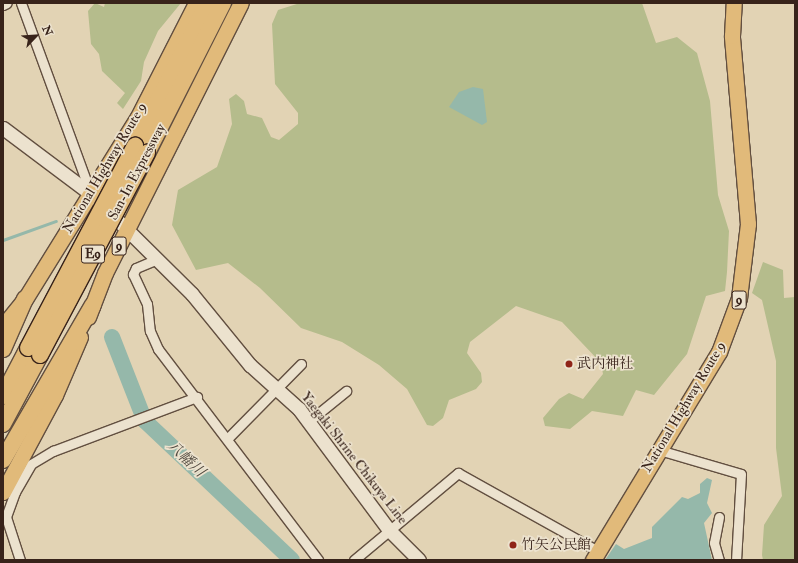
<!DOCTYPE html>
<html>
<head>
<meta charset="utf-8">
<style>
	body { margin:0 }
	#map { position:relative; width:798px; height:563px; overflow:hidden; background:#e2d3b4; font-family:"IM FELL Double Pica","Noto Serif JP",serif }
	div>[style] { position:absolute }
	.green>* { inset:0; background:#b5bc8c }
	.water>* { inset:0; background:#95b8aa }
	.stream>* { height:2.5px; margin:-1.25px; padding:0 1.25px; transform-origin:1.25px; border-radius:1.25px; background:#95b8aa }
	.river>* { height:16px; margin:-8px; padding:0 8px; transform-origin:8px; border-radius:8px; background:#95b8aa }
	.roads { filter:drop-shadow(1px 0 #624f40) drop-shadow(-1px 0 #624f40) drop-shadow(0 1px #624f40) drop-shadow(0 -1px #624f40) }
	.minor>* { height:9px; margin:-4.5px; padding:0 4.5px; transform-origin:4.5px; border-radius:4.5px; background:#ece2ce }
	.secondary>* { height:13px; margin:-6.5px; padding:0 6.5px; transform-origin:6.5px; border-radius:6.5px; background:#ece2ce }
	.trunk>* { height:15px; margin:-7.5px; padding:0 7.5px; transform-origin:7.5px; border-radius:7.5px; background:#e1ba7a }
	.motorway>* { height:16px; margin:-8px; padding:0 8px; transform-origin:8px; border-radius:8px; background:#e1ba7a }
	.bridges { filter:drop-shadow(1px 0 #38231a) drop-shadow(-1px 0 #38231a) drop-shadow(0 1px #38231a) drop-shadow(0 -1px #38231a) }
	.motorway-bridge>* { height:16px; margin:-8px; padding:0 8px; transform-origin:8px; border-radius:8px; background:#e1ba7a }
	.dots>* { width:11px; height:11px; translate:-50% -50%; box-sizing:border-box; border:2px solid #ece2ce; border-radius:50% }
	span { translate:-50% -50%; white-space:nowrap; text-align:center; line-height:1.15; -webkit-text-stroke:3.5px #ece2ce; paint-order:stroke }
	.shield-label span { padding:1px 3px; background:#ece2ce; border:1px solid; border-radius:3px; -webkit-text-stroke-width:0 }
	.shield-label { font-size:13px; color:#38231a; font-weight:700 }
	.street-label { font-size:14px; color:#38231a }
	.poi-label { font-size:14px; color:#38231a }
	.left { translate:0 -50%; text-align:left }
	.water-label { font-size:15px; color:#4f483e; font-style:italic }
	.frame { position:absolute; inset:0; border:4px solid #38231a; pointer-events:none }
	.north { position:absolute; left:16px; top:16px; width:40px; height:40px; -webkit-text-stroke:3px #ece2ce; paint-order:stroke; rotate:65deg; font-size:11px; font-weight:700; line-height:16px; text-align:center; color:#38231a }
	.north::after { content:''; display:block; margin:auto; width:14px; height:18px; background:#38231a; clip-path:polygon(50% 0,100% 100%,50% 72%,0 100%) }
</style>
</head>
<body>
<div id="map">
	<div class="green">
		<i style="clip-path:polygon(95px 3px,104px 7px,105px 3px,181px 3px,158px 31px,144px 62px,141px 81px,123px 109px,117px 103px,125px 93px,102px 71px,99px 54px,91px 44px,88px 11px)"></i>
		<i style="clip-path:polygon(300px 3px,642px 3px,656px 43px,677px 37px,697px 53px,710px 101px,718px 195px,729px 231px,727px 272px,725px 291px,706px 296px,687px 354px,654px 395px,636px 390px,623px 416px,592px 411px,570px 429px,545px 426px,543px 418px,559px 399px,569px 393px,583px 399px,603px 374px,601px 363px,562px 322px,516px 306px,470px 342px,467px 353px,481px 373px,482px 382px,476px 389px,449px 400px,443px 418px,433px 426px,427px 425px,407px 389px,379px 365px,342px 342px,301px 328px,260px 288px,228px 263px,196px 270px,172px 225px,178px 190px,217px 167px,232px 124px,229px 99px,236px 94px,244px 101px,247px 114px,262px 118px,271px 137px,279px 140px,298px 124px,298px 113px,275px 84px,272px 24px,278px 10px)"></i>
		<i style="clip-path:polygon(763px 262px,783px 270px,784px 298px,795px 297px,795px 560px,763px 560px,762px 555px,764px 525px,782px 496px,776px 448px,776px 361px,762px 300px,752px 293px)"></i>
	</div>
	<div class="water">
		<i style="clip-path:polygon(473px 87px,483px 89px,487px 122px,482px 125px,449px 107px,459px 92px)"></i>
		<i style="clip-path:polygon(707px 478px,712px 480px,707px 503px,712px 513px,704px 523px,712px 560px,605px 560px,616px 544px,624px 549px,652px 538px,652px 527px,682px 497px,688px 499px,700px 493px,700px 484px)"></i>
	</div>
	<div class="stream">
		<i style="left:3px;top:240px;width:56px;rotate:-19.7deg"></i>
	</div>
	<div class="river">
		<i style="left:112px;top:337px;width:90px;rotate:68.6deg"></i>
		<i style="left:145px;top:421px;width:202px;rotate:43.4deg"></i>
	</div>
	<div class="roads">
		<div class="minor">
			<i style="left:21px;top:3px;width:203px;rotate:69.9deg"></i>
			<i style="left:3px;top:5px;width:4px;rotate:-27deg"></i>
			<i style="left:155px;top:260px;width:21px;rotate:157deg"></i>
			<i style="left:136px;top:268px;width:7px;rotate:117deg"></i>
			<i style="left:133px;top:274px;width:33px;rotate:65deg"></i>
			<i style="left:147px;top:304px;width:27px;rotate:84deg"></i>
			<i style="left:150px;top:331px;width:20px;rotate:66deg"></i>
			<i style="left:158px;top:349px;width:265px;rotate:52.8deg"></i>
			<i style="left:309px;top:421px;width:48px;rotate:-39deg"></i>
			<i style="left:228px;top:438px;width:104px;rotate:-45.4deg"></i>
			<i style="left:659px;top:450px;width:85px;rotate:16.3deg"></i>
			<i style="left:741px;top:474px;width:86px;rotate:93.3deg"></i>
			<i style="left:6px;top:487px;width:10px;rotate:29deg"></i>
			<i style="left:15px;top:492px;width:32px;rotate:-60deg"></i>
			<i style="left:31px;top:464px;width:26px;rotate:-31deg"></i>
			<i style="left:53px;top:451px;width:154px;rotate:-20.6deg"></i>
			<i style="left:15px;top:492px;width:27px;rotate:110deg"></i>
			<i style="left:6px;top:517px;width:45px;rotate:72deg"></i>
			<i style="left:719px;top:517px;width:26px;rotate:101deg"></i>
			<i style="left:714px;top:543px;width:18px;rotate:74deg"></i>
			<i style="left:354px;top:560px;width:136px;rotate:-39.9deg"></i>
			<i style="left:458px;top:473px;width:160px;rotate:29.1deg"></i>
		</div>
		<div class="secondary">
			<i style="left:3px;top:128px;width:110px;rotate:36.9deg"></i>
			<i style="left:91px;top:194px;width:142px;rotate:44.7deg"></i>
			<i style="left:192px;top:294px;width:92px;rotate:50.8deg"></i>
			<i style="left:250px;top:365px;width:66px;rotate:41.9deg"></i>
			<i style="left:299px;top:409px;width:151px;rotate:53.4deg"></i>
			<i style="left:389px;top:530px;width:42px;rotate:45deg"></i>
		</div>
		<div class="trunk">
			<i style="left:88px;top:317px;width:47px;rotate:-68.9deg"></i>
			<i style="left:105px;top:273px;width:302px;rotate:-63.3deg"></i>
			<i style="left:3px;top:326px;width:35px;rotate:-51deg"></i>
			<i style="left:25px;top:299px;width:214px;rotate:-58.2deg"></i>
			<i style="left:138px;top:117px;width:128px;rotate:-63deg"></i>
			<i style="left:3px;top:492px;width:110px;rotate:-61.8deg"></i>
			<i style="left:55px;top:395px;width:63px;rotate:-66.7deg"></i>
			<i style="left:593px;top:560px;width:243px;rotate:-58.8deg"></i>
			<i style="left:719px;top:352px;width:58px;rotate:-69.7deg"></i>
			<i style="left:739px;top:298px;width:75px;rotate:-83.1deg"></i>
			<i style="left:748px;top:224px;width:189px;rotate:-94.9deg"></i>
			<i style="left:732px;top:36px;width:33px;rotate:-87deg"></i>
		</div>
		<div class="motorway">
			<i style="left:135px;top:146px;width:161px;rotate:-63deg"></i>
			<i style="left:147px;top:153px;width:168px;rotate:-63.1deg"></i>
			<i style="left:3px;top:349px;width:55px;rotate:-66.3deg"></i>
			<i style="left:3px;top:396px;width:54px;rotate:-62.5deg"></i>
			<i style="left:3px;top:424px;width:78px;rotate:-61.8deg"></i>
			<i style="left:3px;top:460px;width:179px;rotate:-59.9deg"></i>
		</div>
	</div>
	<div class="bridges">
		<div class="motorway-bridge">
			<i style="left:28px;top:348px;width:229px;rotate:-62.1deg"></i>
			<i style="left:40px;top:355px;width:229px;rotate:-62.1deg"></i>
		</div>
	</div>
	<div class="dots">
		<i style="left:569px;top:364px;background:#8f2418"></i>
		<i style="left:513px;top:545px;background:#8f2418"></i>
	</div>
	<div class="shield-label">
		<span style="left:119px;top:246px">9</span>
		<span style="left:93px;top:254px">E9</span>
		<span style="left:739px;top:300px">9</span>
	</div>
	<div class="street-label">
		<span style="left:105px;top:168px;rotate:-59deg">National Highway Route 9</span>
		<span style="left:137px;top:172px;rotate:-62deg">San-In Expressway</span>
		<span style="left:684px;top:407px;rotate:-59deg">National Highway Route 9</span>
		<span style="left:354px;top:458px;rotate:52deg">Yaegaki Shrine Chikuya Line</span>
	</div>
	<div class="poi-label">
		<span class="left" style="left:577px;top:364px">武内神社</span>
		<span class="left" style="left:521px;top:545px">竹矢公民館</span>
	</div>
	<div class="water-label">
		<span style="left:186px;top:459px;rotate:43deg">八幡川</span>
	</div>
	<div class="frame"></div>
	<div class="north">N</div>
</div>
</body>
</html>
